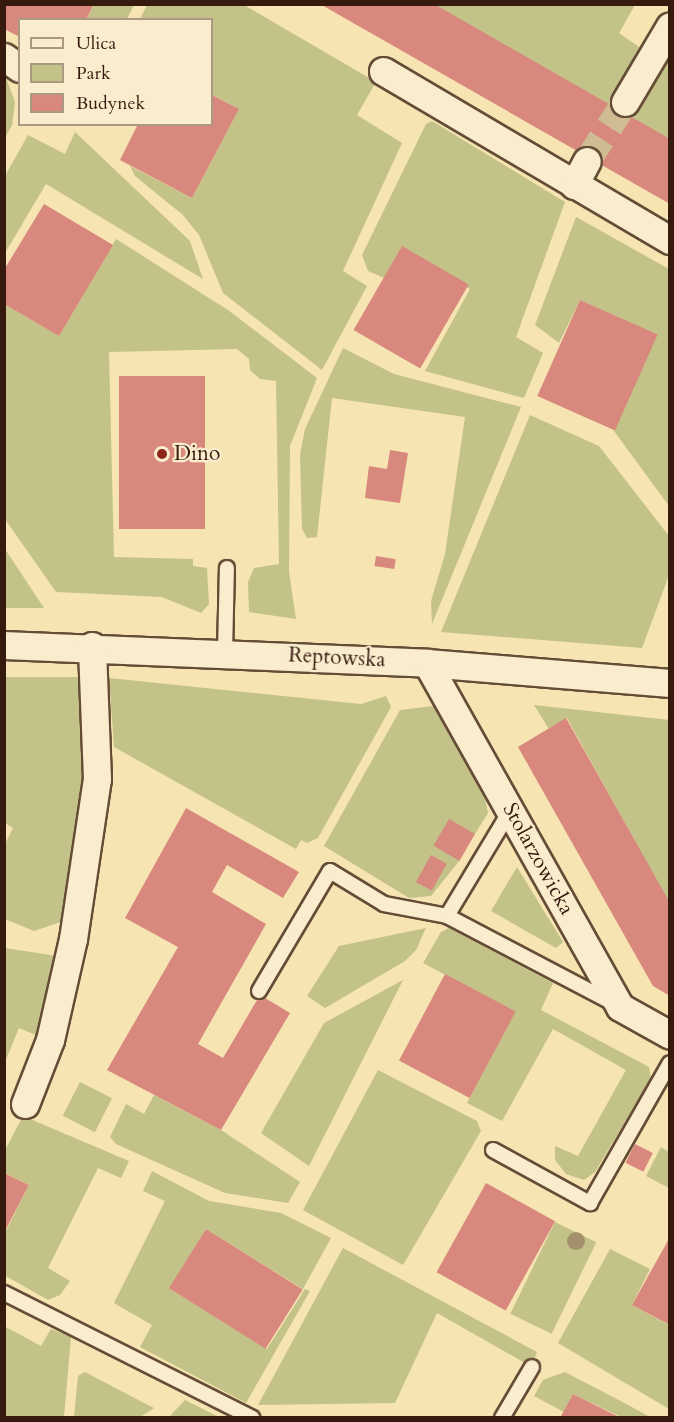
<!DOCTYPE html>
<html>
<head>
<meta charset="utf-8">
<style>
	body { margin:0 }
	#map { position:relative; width:674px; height:1422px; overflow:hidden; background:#f6e4b3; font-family:Cardo,serif }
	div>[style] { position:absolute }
	.green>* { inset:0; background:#c3c288; transform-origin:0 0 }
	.building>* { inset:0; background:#d8887d; transform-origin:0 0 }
	.minor-tunnel>* { height:27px; margin-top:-13.5px; transform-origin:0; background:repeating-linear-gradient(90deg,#cfbc92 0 27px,transparent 0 41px) }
	.roads { filter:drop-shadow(2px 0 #654c36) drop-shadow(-2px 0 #654c36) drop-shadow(0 2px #654c36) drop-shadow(0 -2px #654c36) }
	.service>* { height:14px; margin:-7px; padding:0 7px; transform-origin:7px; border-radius:7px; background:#f9edce }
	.minor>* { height:27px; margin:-13.5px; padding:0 13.5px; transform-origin:13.5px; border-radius:13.5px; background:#f9edce }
	.trees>* { width:18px; height:18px; margin:-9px; border-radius:50%; background:#a4906c }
	.dots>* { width:16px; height:16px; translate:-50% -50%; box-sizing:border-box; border:3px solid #f9edce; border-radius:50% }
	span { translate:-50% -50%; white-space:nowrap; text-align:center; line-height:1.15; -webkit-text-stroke:4.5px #f9edce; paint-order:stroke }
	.poi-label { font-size:21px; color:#351a0d }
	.left { translate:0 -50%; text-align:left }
	.street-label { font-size:21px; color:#351a0d }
	.frame { position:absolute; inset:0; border:6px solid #351a0d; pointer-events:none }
	.legend { position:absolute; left:18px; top:18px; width:195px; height:108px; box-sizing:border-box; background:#f9edce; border:2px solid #ab9981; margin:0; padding:8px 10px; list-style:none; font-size:18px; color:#351a0d }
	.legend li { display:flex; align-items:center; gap:12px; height:30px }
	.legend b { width:30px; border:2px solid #ab9981 }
</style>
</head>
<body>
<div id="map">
	<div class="green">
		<i style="clip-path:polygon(94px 5px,134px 5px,127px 19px,86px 20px)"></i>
		<i style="clip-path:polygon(147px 5px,244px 5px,376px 82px,357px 115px,402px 143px,343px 271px,367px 286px,322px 370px,223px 293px,199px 235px,183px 215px,135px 176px,130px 166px,192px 198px,239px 109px,212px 95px,212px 20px,140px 19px)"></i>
		<i style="clip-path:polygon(434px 5px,635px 5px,619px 33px,642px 49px,610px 105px)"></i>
		<i style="clip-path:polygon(669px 55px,669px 140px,630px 117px)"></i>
		<i style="clip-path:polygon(5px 75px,15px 102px,12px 125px,5px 138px)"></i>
		<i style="clip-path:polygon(432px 121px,565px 202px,516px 337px,543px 353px,524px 398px,425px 371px,470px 289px,401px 248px,384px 278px,368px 271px,362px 255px,426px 124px)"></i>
		<i style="clip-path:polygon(75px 132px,190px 241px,203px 279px,46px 184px,5px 253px,5px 176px,28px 135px,65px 154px)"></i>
		<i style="clip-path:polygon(576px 217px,669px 269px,669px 506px,614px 431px,657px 335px,580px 300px,559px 343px,535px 325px)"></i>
		<i style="clip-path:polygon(116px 239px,228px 310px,317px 378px,290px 446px,289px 572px,296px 619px,249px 612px,248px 582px,254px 568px,279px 564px,276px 381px,260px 379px,250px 370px,249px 359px,237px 349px,109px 352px,114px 557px,193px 559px,193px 566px,207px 568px,209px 604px,201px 613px,162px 597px,56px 592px,5px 519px,4px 304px,59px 336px)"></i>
		<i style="clip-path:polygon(343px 348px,394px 374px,521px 407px,432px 624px,431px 601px,445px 554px,465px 417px,332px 398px,317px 537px,307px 538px,302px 529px,300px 455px,305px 429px)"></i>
		<i style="clip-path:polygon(530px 415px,599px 446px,669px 536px,669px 575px,642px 648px,441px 632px)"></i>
		<i style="clip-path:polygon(5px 549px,44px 608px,5px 608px)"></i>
		<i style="clip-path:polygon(5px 677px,82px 677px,88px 795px,64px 921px,34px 931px,5px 919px,5px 844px,13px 828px,5px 823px)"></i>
		<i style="clip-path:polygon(109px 678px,361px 704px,386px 696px,391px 707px,318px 838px,307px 843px,301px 840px,296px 849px,114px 747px)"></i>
		<i style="clip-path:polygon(534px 705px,669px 720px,669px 903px,567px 718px,549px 729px)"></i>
		<i style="clip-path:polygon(433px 706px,485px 798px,488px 813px,475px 834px,434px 846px,460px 860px,431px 896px,409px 898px,324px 846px,400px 710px)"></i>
		<i style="clip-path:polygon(517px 867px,563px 942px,556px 948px,491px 911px)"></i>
		<i style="clip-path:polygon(426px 928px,416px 950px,405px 961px,325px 1008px,307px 996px,339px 946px)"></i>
		<i style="clip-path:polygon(449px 928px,553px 983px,541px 1010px,649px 1067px,651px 1078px,595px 1172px,584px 1180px,566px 1174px,555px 1160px,555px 1146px,578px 1156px,626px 1070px,553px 1029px,502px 1121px,467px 1103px,515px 1012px,423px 963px,441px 932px)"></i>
		<i style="clip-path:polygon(5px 948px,57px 956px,38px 1036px,19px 1028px,5px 1062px)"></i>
		<i style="clip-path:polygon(403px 980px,309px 1166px,261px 1133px,324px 1023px)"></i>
		<i style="clip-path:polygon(378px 1070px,477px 1121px,481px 1131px,403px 1265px,303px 1210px)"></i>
		<i style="left:80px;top:1082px;width:36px;height:38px;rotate:27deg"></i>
		<i style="clip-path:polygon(154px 1095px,221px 1130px,300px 1182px,288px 1203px,225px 1193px,116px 1144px,110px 1137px,126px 1104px,144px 1114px)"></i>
		<i style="clip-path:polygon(23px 1116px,129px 1161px,121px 1178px,98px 1168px,48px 1268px,70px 1281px,60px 1295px,48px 1300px,4px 1275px,5px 1233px,29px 1185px,5px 1173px,5px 1150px)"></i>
		<i style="clip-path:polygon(661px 1147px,669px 1152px,669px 1188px,646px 1176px)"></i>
		<i style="clip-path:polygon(152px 1171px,209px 1201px,281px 1213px,331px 1238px,303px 1289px,206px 1229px,170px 1289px,267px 1349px,305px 1289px,310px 1291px,246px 1403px,140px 1347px,152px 1325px,114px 1303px,165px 1201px,143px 1191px)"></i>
		<i style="left:555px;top:1222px;width:46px;height:102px;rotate:26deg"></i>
		<i style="clip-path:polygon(343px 1248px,537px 1352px,532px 1367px,437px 1313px,395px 1403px,258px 1405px)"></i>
		<i style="clip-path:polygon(610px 1249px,650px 1269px,632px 1305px,669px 1325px,669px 1409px,558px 1343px)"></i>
		<i style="clip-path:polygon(4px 1326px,41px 1346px,51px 1329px,71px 1337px,64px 1417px,5px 1417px)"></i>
		<i style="clip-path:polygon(85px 1372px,146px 1404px,154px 1408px,140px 1417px,74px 1417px,78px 1376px)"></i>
		<i style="clip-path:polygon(565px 1372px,630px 1406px,650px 1417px,621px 1417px,573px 1394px,564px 1412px,534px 1396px,543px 1380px)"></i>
		<i style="clip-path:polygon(185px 1400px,219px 1417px,169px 1417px)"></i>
	</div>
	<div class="building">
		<i style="clip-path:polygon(4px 4px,94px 4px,86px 20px,20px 20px,20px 37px,4px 29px)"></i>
		<i style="clip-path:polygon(320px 4px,434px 4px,670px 139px,670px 204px)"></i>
		<i style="clip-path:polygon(212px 95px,239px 109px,192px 198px,120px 160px,138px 124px,212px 124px)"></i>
		<i style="clip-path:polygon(44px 204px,113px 245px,59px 336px,4px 304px,4px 270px)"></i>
		<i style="left:402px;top:246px;width:77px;height:97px;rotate:30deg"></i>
		<i style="left:580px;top:300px;width:85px;height:105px;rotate:24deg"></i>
		<i style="left:205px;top:376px;width:153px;height:86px;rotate:90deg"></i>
		<i style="clip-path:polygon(390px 450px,408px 453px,400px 503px,365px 498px,369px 466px,387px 469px)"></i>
		<i style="left:376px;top:556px;width:20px;height:10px;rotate:9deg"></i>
		<i style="clip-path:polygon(566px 718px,670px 903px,670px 996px,653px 986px,518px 747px)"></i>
		<i style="clip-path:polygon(186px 808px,299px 872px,283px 898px,227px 865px,212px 892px,266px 924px,198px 1044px,223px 1058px,260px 995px,290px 1013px,221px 1130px,107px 1070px,178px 947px,125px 918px)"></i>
		<i style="left:449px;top:819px;width:30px;height:31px;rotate:30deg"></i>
		<i style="left:431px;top:855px;width:18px;height:31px;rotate:29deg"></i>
		<i style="left:445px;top:974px;width:80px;height:98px;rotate:28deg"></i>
		<i style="left:635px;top:1144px;width:20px;height:21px;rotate:27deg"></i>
		<i style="clip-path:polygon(4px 1173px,29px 1185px,4px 1233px)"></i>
		<i style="left:486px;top:1183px;width:79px;height:102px;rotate:29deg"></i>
		<i style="left:206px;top:1229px;width:114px;height:70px;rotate:32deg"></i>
		<i style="clip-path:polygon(670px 1237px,670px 1325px,632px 1305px)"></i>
		<i style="clip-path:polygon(573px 1394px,621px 1418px,560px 1418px)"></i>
	</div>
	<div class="minor-tunnel">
		<i style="left:587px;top:161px;width:70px;rotate:-57.2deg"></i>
	</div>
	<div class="roads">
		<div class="service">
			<i style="left:225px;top:653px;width:85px;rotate:-88.7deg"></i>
			<i style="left:447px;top:916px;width:122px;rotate:-59deg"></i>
			<i style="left:259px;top:991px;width:139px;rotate:-59.4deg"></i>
			<i style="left:330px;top:871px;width:63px;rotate:31.4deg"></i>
			<i style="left:384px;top:904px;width:64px;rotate:10.8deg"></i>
			<i style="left:447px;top:916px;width:187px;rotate:27.7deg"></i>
			<i style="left:493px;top:1150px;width:111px;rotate:28.7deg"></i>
			<i style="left:590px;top:1203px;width:161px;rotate:-60.3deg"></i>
			<i style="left:4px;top:1293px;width:278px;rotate:26.7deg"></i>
			<i style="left:502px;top:1418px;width:59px;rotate:-59.5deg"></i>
		</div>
		<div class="minor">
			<i style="left:4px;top:57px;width:19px;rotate:35deg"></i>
			<i style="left:383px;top:71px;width:333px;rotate:30.5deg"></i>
			<i style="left:625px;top:102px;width:88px;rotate:-59.4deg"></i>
			<i style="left:574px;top:185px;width:27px;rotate:-62deg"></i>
			<i style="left:4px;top:645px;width:423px;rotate:2.4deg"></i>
			<i style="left:427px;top:663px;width:244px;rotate:4.7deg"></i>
			<i style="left:427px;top:663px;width:394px;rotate:60.7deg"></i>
			<i style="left:620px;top:1007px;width:57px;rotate:29.2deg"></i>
			<i style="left:25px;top:1104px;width:69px;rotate:-68.7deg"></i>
			<i style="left:50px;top:1040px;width:104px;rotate:-77.2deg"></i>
			<i style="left:73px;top:939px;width:162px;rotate:-81.5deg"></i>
			<i style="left:97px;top:779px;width:133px;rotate:-92.2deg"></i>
		</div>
	</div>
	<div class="trees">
		<i style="left:576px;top:1241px"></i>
	</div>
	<div class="dots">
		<i style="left:162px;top:454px;background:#8f2418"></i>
	</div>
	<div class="poi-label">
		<span class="left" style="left:174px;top:454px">Dino</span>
	</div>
	<div class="street-label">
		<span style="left:337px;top:658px;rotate:3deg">Reptowska</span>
		<span style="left:538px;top:859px;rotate:61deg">Stolarzowicka</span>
	</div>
	<div class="frame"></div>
	<ul class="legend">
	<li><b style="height:8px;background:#f9edce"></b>Ulica</li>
	<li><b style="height:16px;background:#c3c288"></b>Park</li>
	<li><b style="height:16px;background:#d8887d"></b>Budynek</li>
	</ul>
</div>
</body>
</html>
